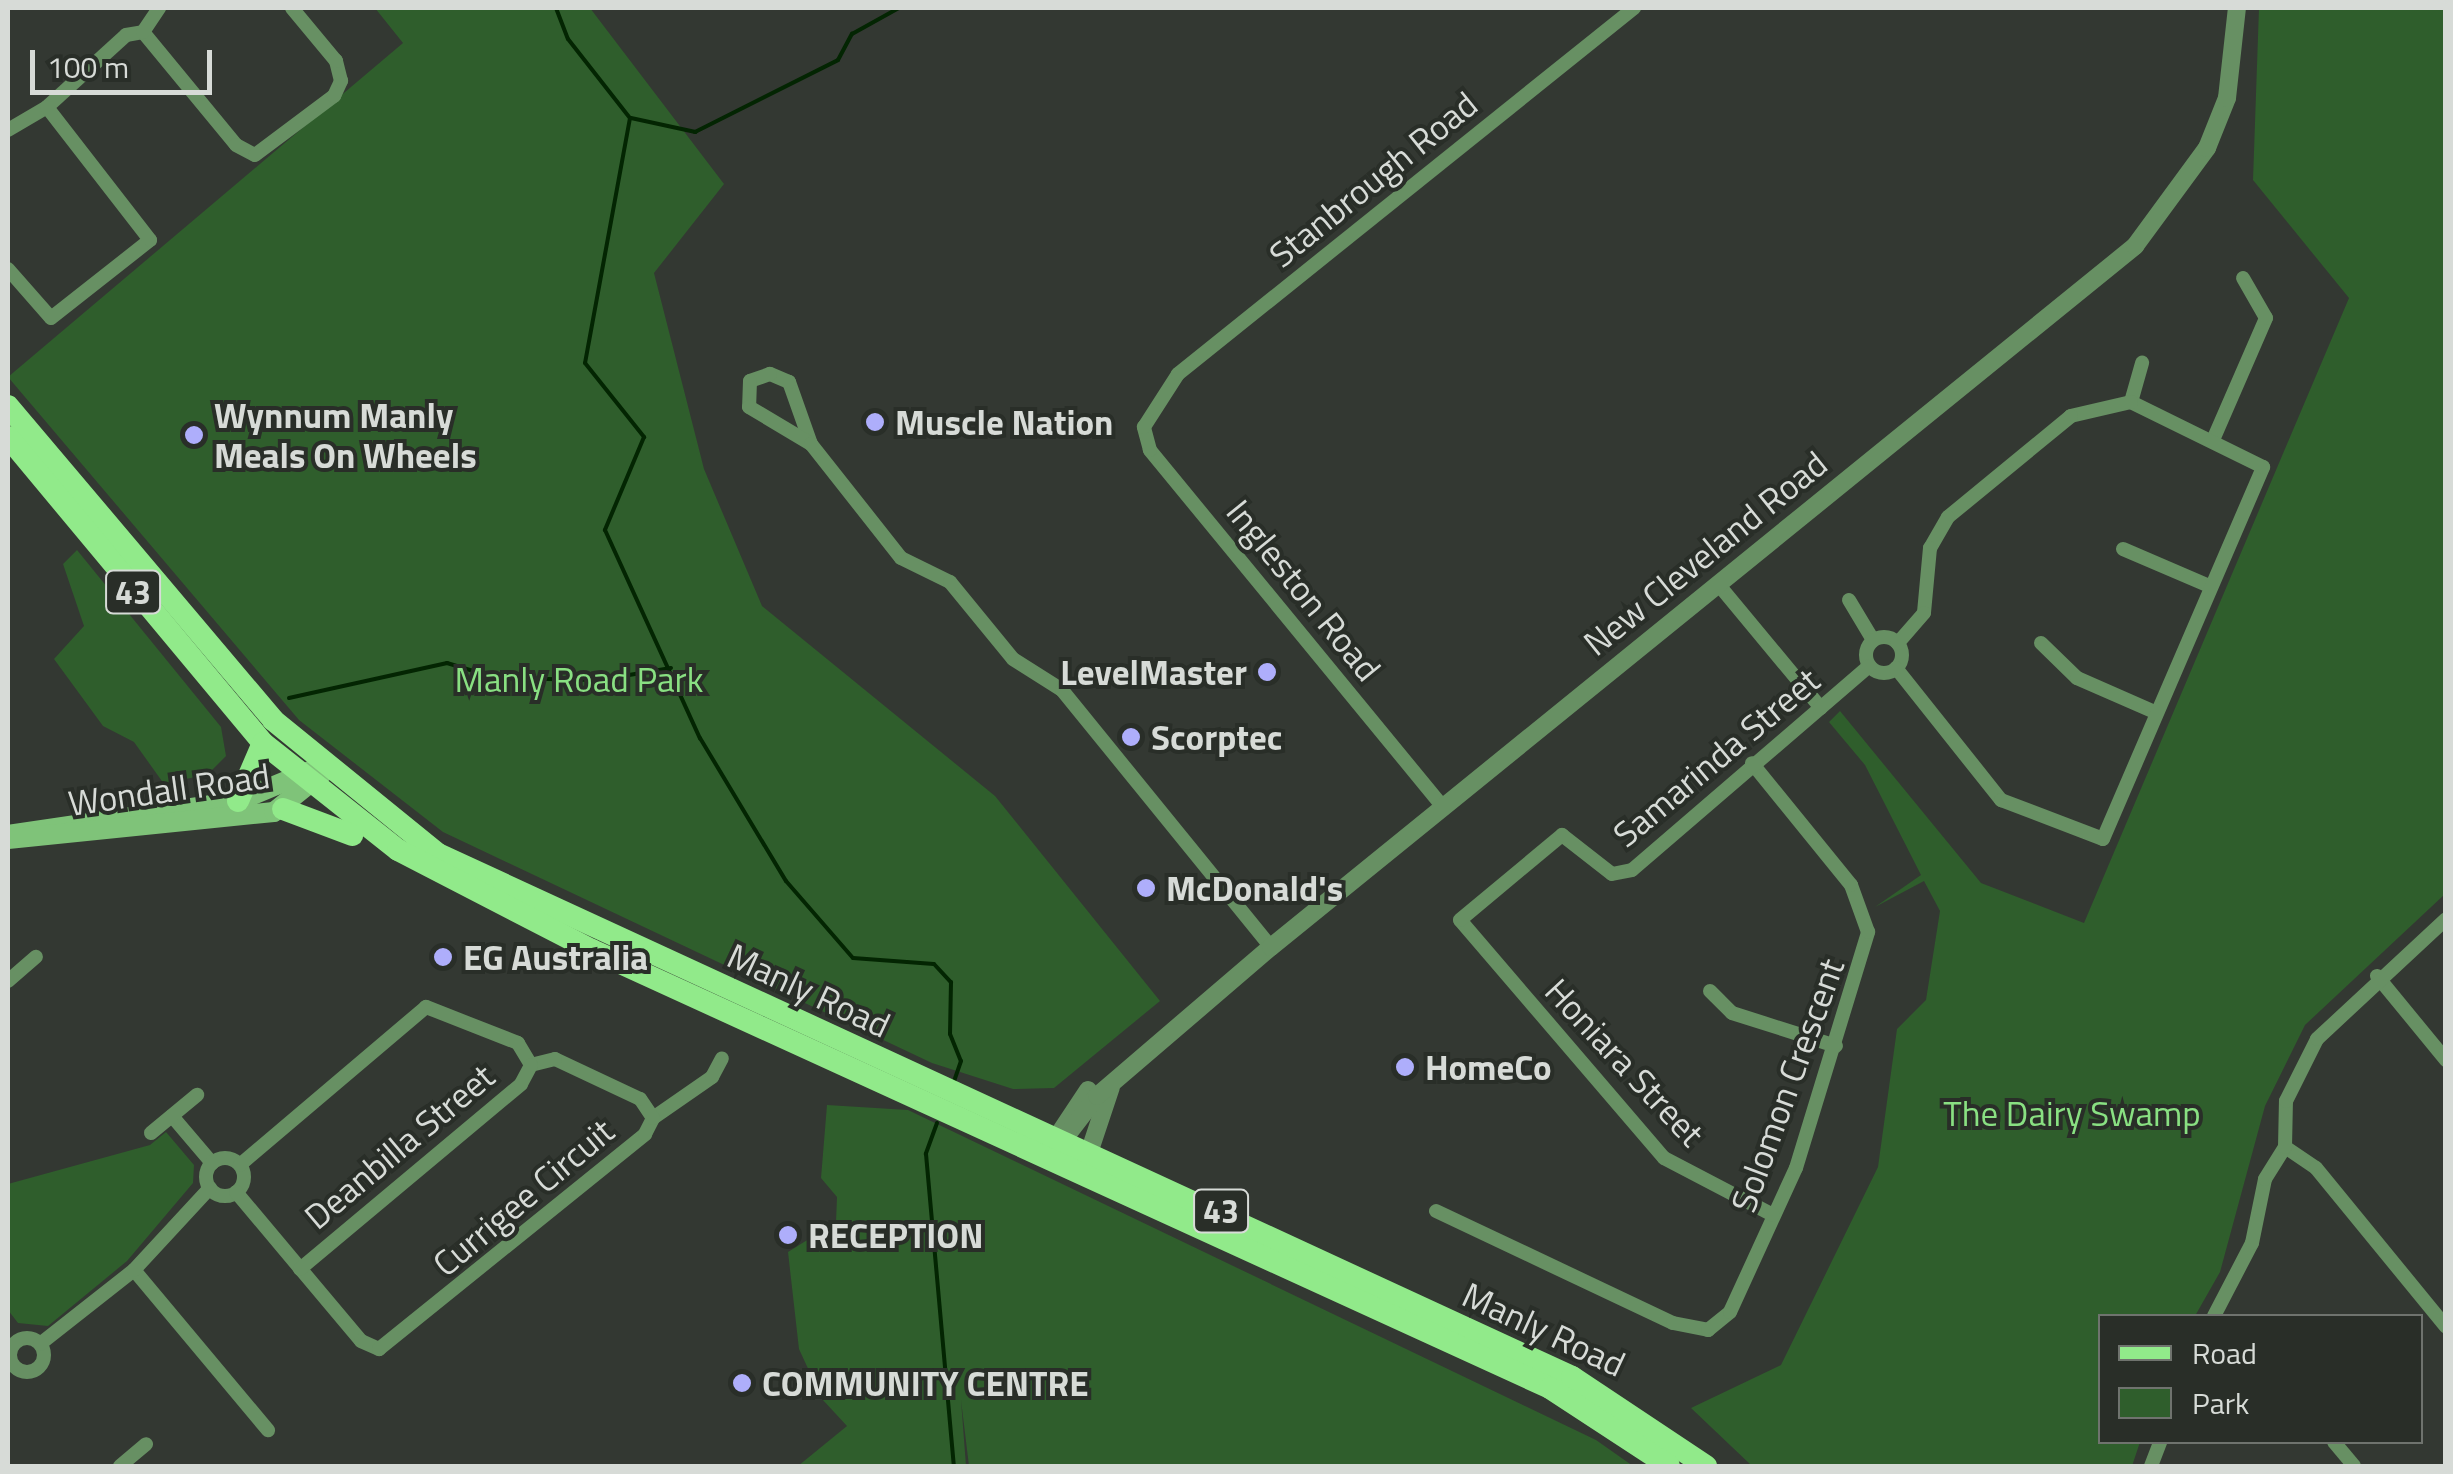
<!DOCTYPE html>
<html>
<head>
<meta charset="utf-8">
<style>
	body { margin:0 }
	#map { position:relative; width:2453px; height:1474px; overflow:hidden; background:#333832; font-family:"Titillium Web",sans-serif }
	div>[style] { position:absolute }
	.green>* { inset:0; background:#2f5e2c }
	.stream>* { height:4px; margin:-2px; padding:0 2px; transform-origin:2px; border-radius:2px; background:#032502 }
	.minor>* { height:14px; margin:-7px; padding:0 7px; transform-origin:7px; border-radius:7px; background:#679063 }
	.minor>.ring { margin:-7px; padding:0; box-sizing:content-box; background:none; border:14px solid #679063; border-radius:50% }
	.tertiary>* { height:18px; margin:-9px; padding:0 9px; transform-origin:9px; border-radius:9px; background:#679063 }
	.secondary>* { height:20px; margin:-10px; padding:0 10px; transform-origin:10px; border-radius:10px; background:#7fc379 }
	.primary>* { height:22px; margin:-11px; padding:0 11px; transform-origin:11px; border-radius:11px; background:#91ea8a }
	.dots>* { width:28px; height:28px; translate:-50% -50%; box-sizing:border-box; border:5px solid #292e28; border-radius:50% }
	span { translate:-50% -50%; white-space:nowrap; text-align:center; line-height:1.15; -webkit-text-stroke:8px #292e28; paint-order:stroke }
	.shield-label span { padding:2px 8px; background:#292e28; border:2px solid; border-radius:8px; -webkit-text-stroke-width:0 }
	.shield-label { font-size:32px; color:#d7dbd7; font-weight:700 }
	.street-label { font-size:35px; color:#d7dbd7 }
	.poi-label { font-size:35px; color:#d7dbd7; font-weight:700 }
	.left { translate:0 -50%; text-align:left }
	.right { translate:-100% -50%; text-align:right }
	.park-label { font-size:35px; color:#89e082 }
	.frame { position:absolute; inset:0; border:10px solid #d7dbd7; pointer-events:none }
	.legend { position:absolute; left:2098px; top:1314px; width:325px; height:130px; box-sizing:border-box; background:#292e28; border:2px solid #6f736e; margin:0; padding:12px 18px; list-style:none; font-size:30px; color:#d7dbd7 }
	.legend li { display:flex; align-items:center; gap:20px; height:50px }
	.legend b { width:50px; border:2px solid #6f736e }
	.scale { position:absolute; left:30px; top:50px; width:182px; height:45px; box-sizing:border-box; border:5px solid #d7dbd7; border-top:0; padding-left:12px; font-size:30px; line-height:35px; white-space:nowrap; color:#d7dbd7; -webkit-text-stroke:8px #292e28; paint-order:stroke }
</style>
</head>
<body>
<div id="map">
	<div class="green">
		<i style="clip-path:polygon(375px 8px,590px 8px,724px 184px,654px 273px,704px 469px,762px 606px,995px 796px,1160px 1001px,1054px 1088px,1013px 1089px,932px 1063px,443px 832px,299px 720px,8px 377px,403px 43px)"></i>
		<i style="clip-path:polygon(2259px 8px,2445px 8px,2445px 894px,2305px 1025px,2265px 1106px,2220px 1272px,2195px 1316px,2100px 1316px,2100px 1442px,2140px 1442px,2132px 1466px,1752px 1466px,1691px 1408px,1781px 1365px,1878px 1167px,1897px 1029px,1926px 1000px,1940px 911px,1924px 881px,1875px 907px,1921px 875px,1865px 765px,1829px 722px,1840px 711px,1981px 883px,2084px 923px,2349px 298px,2253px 180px)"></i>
		<i style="clip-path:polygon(77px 550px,221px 727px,226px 756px,208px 774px,164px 784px,134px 742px,103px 726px,54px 659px,84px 626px,63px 564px)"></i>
		<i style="clip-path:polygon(827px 1105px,908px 1110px,1596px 1440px,1633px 1466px,969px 1466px,961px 1400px,966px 1466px,798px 1466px,847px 1426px,822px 1399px,799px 1349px,788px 1252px,836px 1222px,837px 1197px,821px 1178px)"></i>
		<i style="clip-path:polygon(166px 1132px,194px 1165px,193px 1183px,127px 1261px,48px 1326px,18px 1323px,8px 1310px,8px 1184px,150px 1145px)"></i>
	</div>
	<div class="stream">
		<i style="left:556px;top:8px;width:33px;rotate:69deg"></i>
		<i style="left:568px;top:39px;width:100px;rotate:51.9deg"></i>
		<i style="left:630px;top:118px;width:249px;rotate:100.4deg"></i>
		<i style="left:585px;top:363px;width:95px;rotate:51.4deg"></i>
		<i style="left:644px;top:437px;width:101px;rotate:112.8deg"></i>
		<i style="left:605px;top:530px;width:229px;rotate:65.5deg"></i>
		<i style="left:700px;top:738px;width:167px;rotate:59deg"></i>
		<i style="left:786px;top:881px;width:102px;rotate:49deg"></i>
		<i style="left:853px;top:958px;width:81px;rotate:4.2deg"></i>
		<i style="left:934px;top:964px;width:25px;rotate:47deg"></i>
		<i style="left:951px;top:982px;width:52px;rotate:91.1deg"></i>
		<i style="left:950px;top:1034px;width:29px;rotate:68deg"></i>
		<i style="left:961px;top:1061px;width:21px;rotate:109deg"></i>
		<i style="left:631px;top:118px;width:66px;rotate:12.3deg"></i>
		<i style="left:695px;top:132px;width:160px;rotate:-26.7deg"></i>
		<i style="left:838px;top:60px;width:30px;rotate:-62deg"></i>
		<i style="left:852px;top:34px;width:54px;rotate:-29deg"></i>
		<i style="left:289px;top:698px;width:162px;rotate:-12.5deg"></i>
		<i style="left:447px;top:663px;width:51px;rotate:17deg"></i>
		<i style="left:496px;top:678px;width:103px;rotate:1.1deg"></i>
		<i style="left:599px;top:680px;width:73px;rotate:-9.5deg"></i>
		<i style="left:937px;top:1123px;width:33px;rotate:110deg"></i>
		<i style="left:926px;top:1154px;width:313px;rotate:84.9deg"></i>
	</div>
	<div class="minor">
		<i style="left:143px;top:32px;width:146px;rotate:50.5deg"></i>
		<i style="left:236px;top:145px;width:21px;rotate:28deg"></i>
		<i style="left:255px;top:155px;width:99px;rotate:-36.8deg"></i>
		<i style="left:334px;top:96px;width:17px;rotate:-65deg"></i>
		<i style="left:341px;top:81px;width:21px;rotate:-104deg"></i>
		<i style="left:336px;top:61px;width:69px;rotate:-129.7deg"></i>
		<i style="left:8px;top:130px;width:45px;rotate:-30.5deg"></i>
		<i style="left:47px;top:107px;width:107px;rotate:-42.3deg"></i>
		<i style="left:126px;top:35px;width:17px;rotate:-10deg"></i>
		<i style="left:143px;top:32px;width:29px;rotate:-56deg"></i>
		<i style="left:8px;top:269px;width:65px;rotate:48.7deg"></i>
		<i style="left:51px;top:318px;width:126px;rotate:-38.2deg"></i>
		<i style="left:150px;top:240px;width:168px;rotate:-127.8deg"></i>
		<i style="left:2131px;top:402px;width:41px;rotate:-74.2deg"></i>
		<i style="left:2213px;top:440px;width:133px;rotate:-66.5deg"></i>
		<i style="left:2266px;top:318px;width:46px;rotate:-119.9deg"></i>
		<i style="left:811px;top:444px;width:66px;rotate:-109.5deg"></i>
		<i style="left:789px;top:382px;width:21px;rotate:-157deg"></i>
		<i style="left:770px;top:374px;width:21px;rotate:161deg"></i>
		<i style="left:750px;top:381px;width:26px;rotate:92deg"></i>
		<i style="left:749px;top:407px;width:72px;rotate:30.8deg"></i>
		<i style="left:811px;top:444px;width:145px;rotate:51.7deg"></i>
		<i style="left:901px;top:558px;width:55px;rotate:26.1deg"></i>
		<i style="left:950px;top:582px;width:99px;rotate:50.7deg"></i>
		<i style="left:1013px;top:659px;width:58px;rotate:32.3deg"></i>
		<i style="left:1062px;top:690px;width:331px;rotate:50.9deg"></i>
		<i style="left:2123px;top:549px;width:91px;rotate:23.2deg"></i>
		<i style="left:1718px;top:584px;width:161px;rotate:50.3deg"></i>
		<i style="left:1849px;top:600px;width:47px;rotate:59deg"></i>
		<i class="ring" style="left:1866px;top:637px;width:22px;height:22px"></i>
		<i style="left:2041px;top:643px;width:50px;rotate:44.2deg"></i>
		<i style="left:2077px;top:678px;width:82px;rotate:23.7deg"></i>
		<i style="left:1896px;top:668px;width:169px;rotate:51.5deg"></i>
		<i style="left:2001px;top:800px;width:109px;rotate:20.9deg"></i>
		<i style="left:2103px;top:839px;width:405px;rotate:-66.7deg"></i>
		<i style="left:2263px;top:467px;width:147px;rotate:-153.8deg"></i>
		<i style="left:2131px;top:402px;width:62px;rotate:166.9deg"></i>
		<i style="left:2071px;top:416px;width:159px;rotate:140.6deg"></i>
		<i style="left:1948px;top:517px;width:36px;rotate:120deg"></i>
		<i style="left:1930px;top:548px;width:65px;rotate:95.3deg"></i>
		<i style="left:1924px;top:613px;width:40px;rotate:131deg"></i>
		<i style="left:1443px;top:807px;width:462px;rotate:-129.4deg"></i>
		<i style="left:1150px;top:450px;width:24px;rotate:-105deg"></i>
		<i style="left:1144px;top:427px;width:63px;rotate:-57.3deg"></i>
		<i style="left:1178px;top:374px;width:585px;rotate:-38.75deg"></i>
		<i style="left:2377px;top:976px;width:109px;rotate:50.6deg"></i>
		<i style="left:8px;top:981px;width:37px;rotate:-41deg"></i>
		<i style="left:1710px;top:991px;width:31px;rotate:45deg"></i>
		<i style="left:1732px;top:1013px;width:109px;rotate:17.6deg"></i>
		<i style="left:172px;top:1116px;width:62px;rotate:49.6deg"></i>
		<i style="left:653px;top:1118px;width:72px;rotate:-34.8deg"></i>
		<i style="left:712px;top:1077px;width:21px;rotate:-62deg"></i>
		<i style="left:151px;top:1133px;width:60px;rotate:-39.6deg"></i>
		<i style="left:2285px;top:1147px;width:37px;rotate:34deg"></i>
		<i style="left:2316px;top:1168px;width:205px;rotate:50.7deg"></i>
		<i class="ring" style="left:206px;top:1158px;width:24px;height:24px"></i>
		<i style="left:236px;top:1192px;width:194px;rotate:50deg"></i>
		<i style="left:361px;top:1341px;width:20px;rotate:24deg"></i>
		<i style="left:379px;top:1349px;width:342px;rotate:-38.9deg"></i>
		<i style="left:645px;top:1134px;width:18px;rotate:-63deg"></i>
		<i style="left:653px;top:1118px;width:23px;rotate:-124deg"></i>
		<i style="left:640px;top:1099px;width:94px;rotate:-154.8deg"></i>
		<i style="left:555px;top:1059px;width:25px;rotate:166deg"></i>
		<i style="left:531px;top:1065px;width:26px;rotate:-121deg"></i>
		<i style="left:518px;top:1043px;width:99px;rotate:-158.6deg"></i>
		<i style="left:426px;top:1007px;width:244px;rotate:139.7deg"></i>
		<i style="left:1436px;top:1211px;width:262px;rotate:25.3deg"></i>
		<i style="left:1673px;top:1323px;width:36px;rotate:11deg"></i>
		<i style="left:1708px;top:1330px;width:28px;rotate:-39deg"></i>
		<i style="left:1730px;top:1312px;width:158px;rotate:-65.4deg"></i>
		<i style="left:1796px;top:1168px;width:247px;rotate:-73deg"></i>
		<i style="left:1868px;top:932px;width:50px;rotate:-109.9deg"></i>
		<i style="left:1851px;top:885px;width:157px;rotate:-129.1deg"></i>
		<i style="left:1773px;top:1215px;width:123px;rotate:-152.4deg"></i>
		<i style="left:1664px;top:1158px;width:313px;rotate:-130.6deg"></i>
		<i style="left:1460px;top:920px;width:133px;rotate:-39.8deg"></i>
		<i style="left:1562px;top:835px;width:63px;rotate:38deg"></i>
		<i style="left:1612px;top:874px;width:20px;rotate:-11deg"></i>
		<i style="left:1632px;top:870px;width:313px;rotate:-40.7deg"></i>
		<i style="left:300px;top:1269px;width:288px;rotate:-39.9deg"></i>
		<i style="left:521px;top:1084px;width:21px;rotate:-62deg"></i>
		<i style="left:134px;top:1270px;width:209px;rotate:50.1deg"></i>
		<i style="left:2214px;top:1316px;width:82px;rotate:-62.5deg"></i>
		<i style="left:2252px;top:1243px;width:65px;rotate:-78.5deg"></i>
		<i style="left:2265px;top:1179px;width:38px;rotate:-58deg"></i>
		<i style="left:2285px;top:1147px;width:46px;rotate:-88.8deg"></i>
		<i style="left:2286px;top:1101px;width:69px;rotate:-63.4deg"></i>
		<i style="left:2317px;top:1039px;width:176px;rotate:-42.9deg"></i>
		<i class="ring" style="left:10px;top:1338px;width:20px;height:20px"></i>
		<i style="left:40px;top:1344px;width:120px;rotate:-38.2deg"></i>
		<i style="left:134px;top:1270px;width:112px;rotate:-47.2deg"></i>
		<i style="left:2334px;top:1442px;width:31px;rotate:50deg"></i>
		<i style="left:120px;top:1466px;width:34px;rotate:-40deg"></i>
		<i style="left:2151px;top:1466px;width:26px;rotate:-69deg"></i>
	</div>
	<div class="tertiary">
		<i style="left:1051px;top:1146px;width:67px;rotate:-56.5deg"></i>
		<i style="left:1090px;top:1150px;width:66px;rotate:-71.6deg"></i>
		<i style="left:1054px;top:1152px;width:71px;rotate:-52.5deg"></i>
		<i style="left:1097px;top:1096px;width:229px;rotate:-40.6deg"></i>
		<i style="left:1271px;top:947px;width:1113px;rotate:-39.05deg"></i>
		<i style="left:2135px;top:246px;width:122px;rotate:-53.7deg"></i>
		<i style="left:2207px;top:148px;width:54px;rotate:-68.2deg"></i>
		<i style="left:2227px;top:98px;width:91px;rotate:-83.7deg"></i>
	</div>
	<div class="secondary">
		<i style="left:8px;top:835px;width:232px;rotate:-8.4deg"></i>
		<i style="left:238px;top:801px;width:83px;rotate:-22.6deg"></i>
		<i style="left:8px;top:839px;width:267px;rotate:-5.8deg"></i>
		<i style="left:274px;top:812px;width:65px;rotate:-38.8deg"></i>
	</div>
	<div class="primary">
		<i style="left:8px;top:406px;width:411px;rotate:49.8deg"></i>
		<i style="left:273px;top:720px;width:213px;rotate:39.1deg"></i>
		<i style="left:438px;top:854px;width:1249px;rotate:24.76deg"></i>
		<i style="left:1572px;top:1377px;width:161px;rotate:33.6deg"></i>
		<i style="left:8px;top:437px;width:398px;rotate:50.2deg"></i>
		<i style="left:263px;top:743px;width:172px;rotate:38.4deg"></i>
		<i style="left:398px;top:850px;width:218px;rotate:27.3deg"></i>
		<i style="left:592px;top:950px;width:1053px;rotate:24.57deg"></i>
		<i style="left:1550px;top:1388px;width:142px;rotate:33.2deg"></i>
		<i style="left:238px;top:801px;width:63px;rotate:-66.7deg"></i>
		<i style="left:283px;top:809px;width:74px;rotate:20.6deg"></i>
	</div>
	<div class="dots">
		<i style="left:875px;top:422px;background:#aeaefb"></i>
		<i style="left:194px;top:435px;background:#aeaefb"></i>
		<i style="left:1267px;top:672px;background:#aeaefb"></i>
		<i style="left:1131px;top:737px;background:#aeaefb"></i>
		<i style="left:1146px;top:888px;background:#aeaefb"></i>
		<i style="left:443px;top:957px;background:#aeaefb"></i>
		<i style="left:1405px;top:1067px;background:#aeaefb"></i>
		<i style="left:788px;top:1235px;background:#aeaefb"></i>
		<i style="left:742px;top:1383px;background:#aeaefb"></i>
	</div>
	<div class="shield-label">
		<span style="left:133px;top:592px">43</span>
		<span style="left:1221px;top:1211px">43</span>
	</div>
	<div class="street-label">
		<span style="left:1373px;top:179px;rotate:-39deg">Stanbrough Road</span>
		<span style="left:1705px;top:553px;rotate:-39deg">New Cleveland Road</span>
		<span style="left:1304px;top:590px;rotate:51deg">Ingleston Road</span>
		<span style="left:1716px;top:757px;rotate:-40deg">Samarinda Street</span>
		<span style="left:169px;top:789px;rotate:-8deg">Wondall Road</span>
		<span style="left:809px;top:990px;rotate:25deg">Manly Road</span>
		<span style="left:1625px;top:1062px;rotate:47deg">Honiara Street</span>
		<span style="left:1787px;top:1085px;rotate:-70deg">Solomon Crescent</span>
		<span style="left:399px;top:1146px;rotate:-40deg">Deanbilla Street</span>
		<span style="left:523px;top:1197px;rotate:-40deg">Currigee Circuit</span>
		<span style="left:1544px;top:1329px;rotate:25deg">Manly Road</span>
	</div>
	<div class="poi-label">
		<span class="left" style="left:214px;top:435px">Wynnum Manly<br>Meals On Wheels</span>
		<span class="left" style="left:895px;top:422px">Muscle Nation</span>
		<span class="right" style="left:1247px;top:672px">LevelMaster</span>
		<span class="left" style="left:1151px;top:737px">Scorptec</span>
		<span class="left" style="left:1166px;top:888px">McDonald's</span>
		<span class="left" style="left:463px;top:957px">EG Australia</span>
		<span class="left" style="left:1425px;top:1067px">HomeCo</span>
		<span class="left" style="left:808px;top:1235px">RECEPTION</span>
		<span class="left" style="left:762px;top:1383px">COMMUNITY CENTRE</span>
	</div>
	<div class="park-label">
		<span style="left:579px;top:679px">Manly Road Park</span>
		<span style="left:2072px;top:1113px">The Dairy Swamp</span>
	</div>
	<div class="frame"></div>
	<ul class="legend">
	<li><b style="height:12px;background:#91ea8a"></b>Road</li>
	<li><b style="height:28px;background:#2f5e2c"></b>Park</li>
	</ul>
	<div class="scale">100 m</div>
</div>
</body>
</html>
